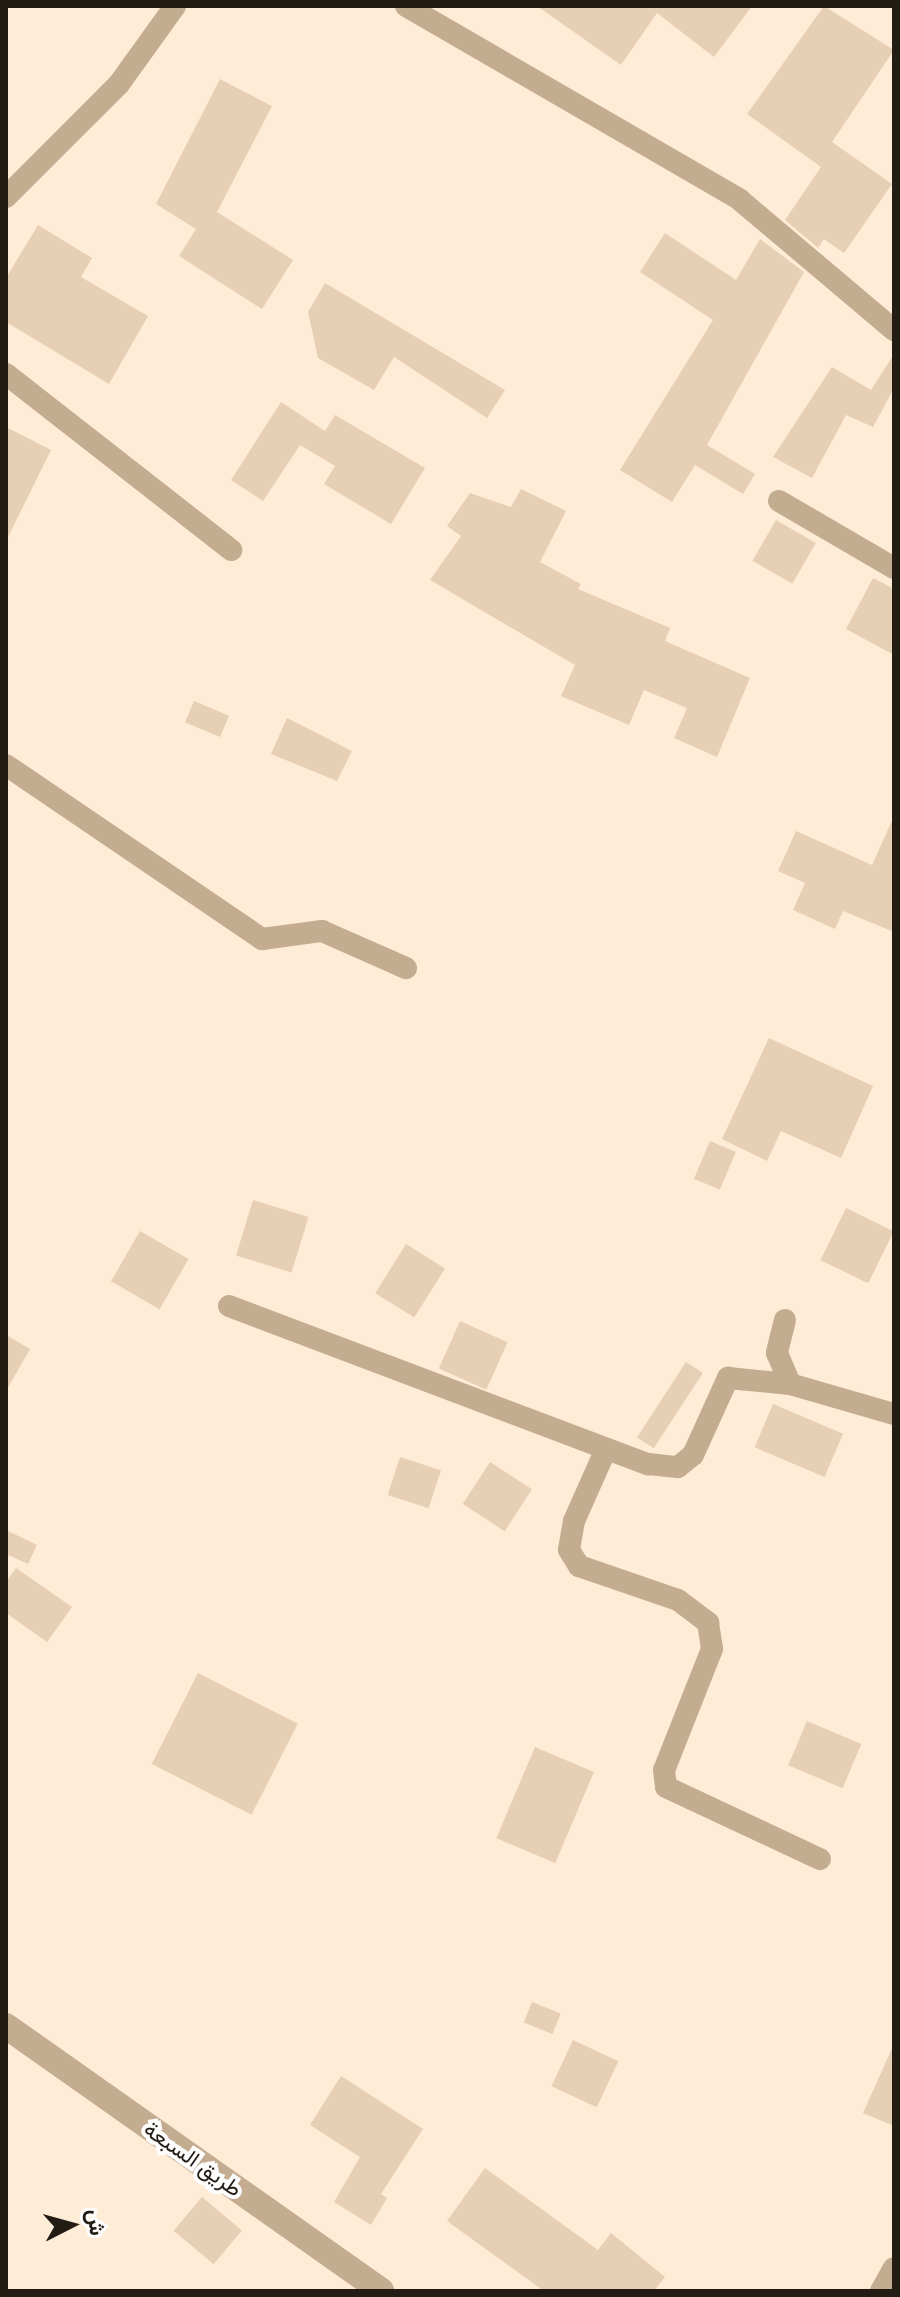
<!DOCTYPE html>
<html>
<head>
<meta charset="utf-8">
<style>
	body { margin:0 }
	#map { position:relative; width:900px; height:2297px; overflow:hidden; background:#feecd7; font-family:Roboto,Vazirmatn,sans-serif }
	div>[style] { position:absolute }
	.building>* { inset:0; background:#e6cfb4; transform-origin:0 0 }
	.minor>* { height:22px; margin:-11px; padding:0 11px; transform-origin:11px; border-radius:11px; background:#c4ac91 }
	.tertiary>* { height:26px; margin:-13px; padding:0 13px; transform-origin:13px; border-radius:13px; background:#c4ac91 }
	span { translate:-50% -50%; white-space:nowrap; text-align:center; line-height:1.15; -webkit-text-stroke:8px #fdfdfd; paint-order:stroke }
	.street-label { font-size:22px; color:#221c14 }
	.frame { position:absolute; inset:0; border:8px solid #221c14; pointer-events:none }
	.north { position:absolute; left:32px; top:2185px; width:80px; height:80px; -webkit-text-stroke:6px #fdfdfd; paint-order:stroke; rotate:84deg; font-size:22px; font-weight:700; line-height:32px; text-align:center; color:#221c14 }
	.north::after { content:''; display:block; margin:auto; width:28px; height:36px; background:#221c14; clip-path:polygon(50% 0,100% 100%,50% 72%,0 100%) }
</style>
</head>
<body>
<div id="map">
	<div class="building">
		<i style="clip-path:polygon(537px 6px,752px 6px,714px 57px,657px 13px,621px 65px)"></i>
		<i style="clip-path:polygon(824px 6px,894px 50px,832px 142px,892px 184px,844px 253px,824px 239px,818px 248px,785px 220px,821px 167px,747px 114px)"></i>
		<i style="clip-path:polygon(220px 79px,272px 106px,217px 212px,293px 260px,262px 309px,179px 256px,196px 229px,156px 204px)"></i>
		<i style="clip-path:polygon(38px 225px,92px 258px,81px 277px,148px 316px,109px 384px,6px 322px,6px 278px)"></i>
		<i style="clip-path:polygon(665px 233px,736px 280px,760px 239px,804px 272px,707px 445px,755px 474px,743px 494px,695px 465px,672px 502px,620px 470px,713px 320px,640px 272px)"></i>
		<i style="clip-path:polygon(325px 283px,505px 390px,487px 418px,394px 357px,374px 390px,318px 358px,308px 312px)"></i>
		<i style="clip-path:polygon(894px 354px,894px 388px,873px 427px,846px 415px,812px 478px,773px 457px,832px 367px,871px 390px)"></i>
		<i style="clip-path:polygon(281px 402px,325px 431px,335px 415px,425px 468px,391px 524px,324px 484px,335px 466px,300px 445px,263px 501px,231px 480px)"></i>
		<i style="clip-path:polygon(6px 427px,51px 450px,6px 541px)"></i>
		<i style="clip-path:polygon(521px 489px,566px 511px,540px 562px,581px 584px,578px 589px,670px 628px,665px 641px,750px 678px,717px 757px,674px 738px,687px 708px,644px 690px,629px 725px,561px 696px,575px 665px,430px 580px,461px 536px,447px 526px,470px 493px,511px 507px)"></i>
		<i style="left:776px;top:520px;width:46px;height:47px;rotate:30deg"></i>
		<i style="clip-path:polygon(873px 578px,894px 589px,894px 655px,846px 629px)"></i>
		<i style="left:194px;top:701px;width:38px;height:23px;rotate:23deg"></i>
		<i style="clip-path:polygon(287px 718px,352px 751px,337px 781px,271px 754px)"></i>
		<i style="clip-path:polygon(894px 816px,894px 932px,843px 911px,835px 929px,793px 910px,805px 883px,778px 871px,796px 831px,872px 865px)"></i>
		<i style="clip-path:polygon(769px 1038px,873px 1086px,841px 1158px,781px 1131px,767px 1161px,722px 1139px)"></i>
		<i style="left:710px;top:1141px;width:28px;height:41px;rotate:23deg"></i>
		<i style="left:253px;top:1200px;width:58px;height:58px;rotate:17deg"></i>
		<i style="left:846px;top:1208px;width:53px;height:58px;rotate:26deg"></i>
		<i style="left:140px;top:1231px;width:56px;height:58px;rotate:30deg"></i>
		<i style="left:406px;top:1244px;width:46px;height:58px;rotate:32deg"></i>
		<i style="left:460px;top:1321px;width:52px;height:52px;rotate:24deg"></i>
		<i style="clip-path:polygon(6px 1335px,30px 1349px,6px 1391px)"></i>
		<i style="left:686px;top:1362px;width:20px;height:90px;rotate:33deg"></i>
		<i style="left:773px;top:1404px;width:76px;height:47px;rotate:23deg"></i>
		<i style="left:400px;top:1457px;width:43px;height:40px;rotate:18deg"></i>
		<i style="left:490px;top:1462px;width:50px;height:50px;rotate:33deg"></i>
		<i style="clip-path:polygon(6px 1530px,37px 1545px,28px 1564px,6px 1554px)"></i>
		<i style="clip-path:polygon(16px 1568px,72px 1607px,47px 1642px,6px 1613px,6px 1582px)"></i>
		<i style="left:198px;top:1673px;width:112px;height:102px;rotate:27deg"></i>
		<i style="left:807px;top:1721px;width:59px;height:48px;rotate:23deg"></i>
		<i style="left:535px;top:1747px;width:64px;height:99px;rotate:23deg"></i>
		<i style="left:532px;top:2002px;width:31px;height:22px;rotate:22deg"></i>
		<i style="left:573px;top:2040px;width:50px;height:51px;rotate:25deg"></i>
		<i style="clip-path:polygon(894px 2044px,894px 2126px,863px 2113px)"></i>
		<i style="clip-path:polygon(341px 2076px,423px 2129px,381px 2194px,387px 2198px,371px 2225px,334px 2202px,360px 2157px,310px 2125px)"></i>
		<i style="clip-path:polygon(485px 2168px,598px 2250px,611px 2233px,665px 2277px,654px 2291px,544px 2291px,447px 2221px)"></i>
		<i style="left:202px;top:2197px;width:52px;height:44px;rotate:40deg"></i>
	</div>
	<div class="minor">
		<i style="left:406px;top:6px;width:386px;rotate:30.1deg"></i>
		<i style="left:740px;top:200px;width:202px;rotate:40.2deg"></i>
		<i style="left:6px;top:197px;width:160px;rotate:-45deg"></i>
		<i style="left:119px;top:84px;width:96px;rotate:-54.3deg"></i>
		<i style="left:6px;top:374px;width:286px;rotate:38deg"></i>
		<i style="left:779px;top:501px;width:133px;rotate:30.2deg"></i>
		<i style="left:6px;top:765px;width:310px;rotate:34.2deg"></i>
		<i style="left:262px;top:939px;width:61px;rotate:-7.6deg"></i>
		<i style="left:322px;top:931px;width:92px;rotate:23.8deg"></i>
		<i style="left:229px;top:1306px;width:448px;rotate:20.7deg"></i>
		<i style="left:648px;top:1464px;width:30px;rotate:6deg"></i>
		<i style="left:678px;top:1467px;width:19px;rotate:-39deg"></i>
		<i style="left:693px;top:1455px;width:85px;rotate:-65.6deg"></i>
		<i style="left:728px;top:1378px;width:62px;rotate:5.5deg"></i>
		<i style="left:785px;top:1320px;width:34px;rotate:104deg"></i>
		<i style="left:777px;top:1353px;width:34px;rotate:67deg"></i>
		<i style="left:790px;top:1384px;width:108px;rotate:16.1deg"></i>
		<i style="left:606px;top:1449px;width:79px;rotate:114deg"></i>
		<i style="left:574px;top:1521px;width:29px;rotate:100deg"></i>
		<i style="left:569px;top:1550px;width:19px;rotate:58deg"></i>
		<i style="left:579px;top:1566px;width:105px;rotate:19deg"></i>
		<i style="left:678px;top:1600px;width:38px;rotate:37deg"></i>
		<i style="left:708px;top:1623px;width:26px;rotate:81deg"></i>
		<i style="left:712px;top:1649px;width:130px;rotate:111.6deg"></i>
		<i style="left:664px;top:1770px;width:17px;rotate:83deg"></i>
		<i style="left:666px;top:1787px;width:170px;rotate:25.1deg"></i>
		<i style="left:881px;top:2291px;width:26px;rotate:-61deg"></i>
	</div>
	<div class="tertiary">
		<i style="left:6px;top:2026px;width:459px;rotate:35.2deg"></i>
	</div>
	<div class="street-label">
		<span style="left:193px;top:2159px;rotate:35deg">طريق السبعة</span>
	</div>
	<div class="frame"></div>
	<div class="north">ش</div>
</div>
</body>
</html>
